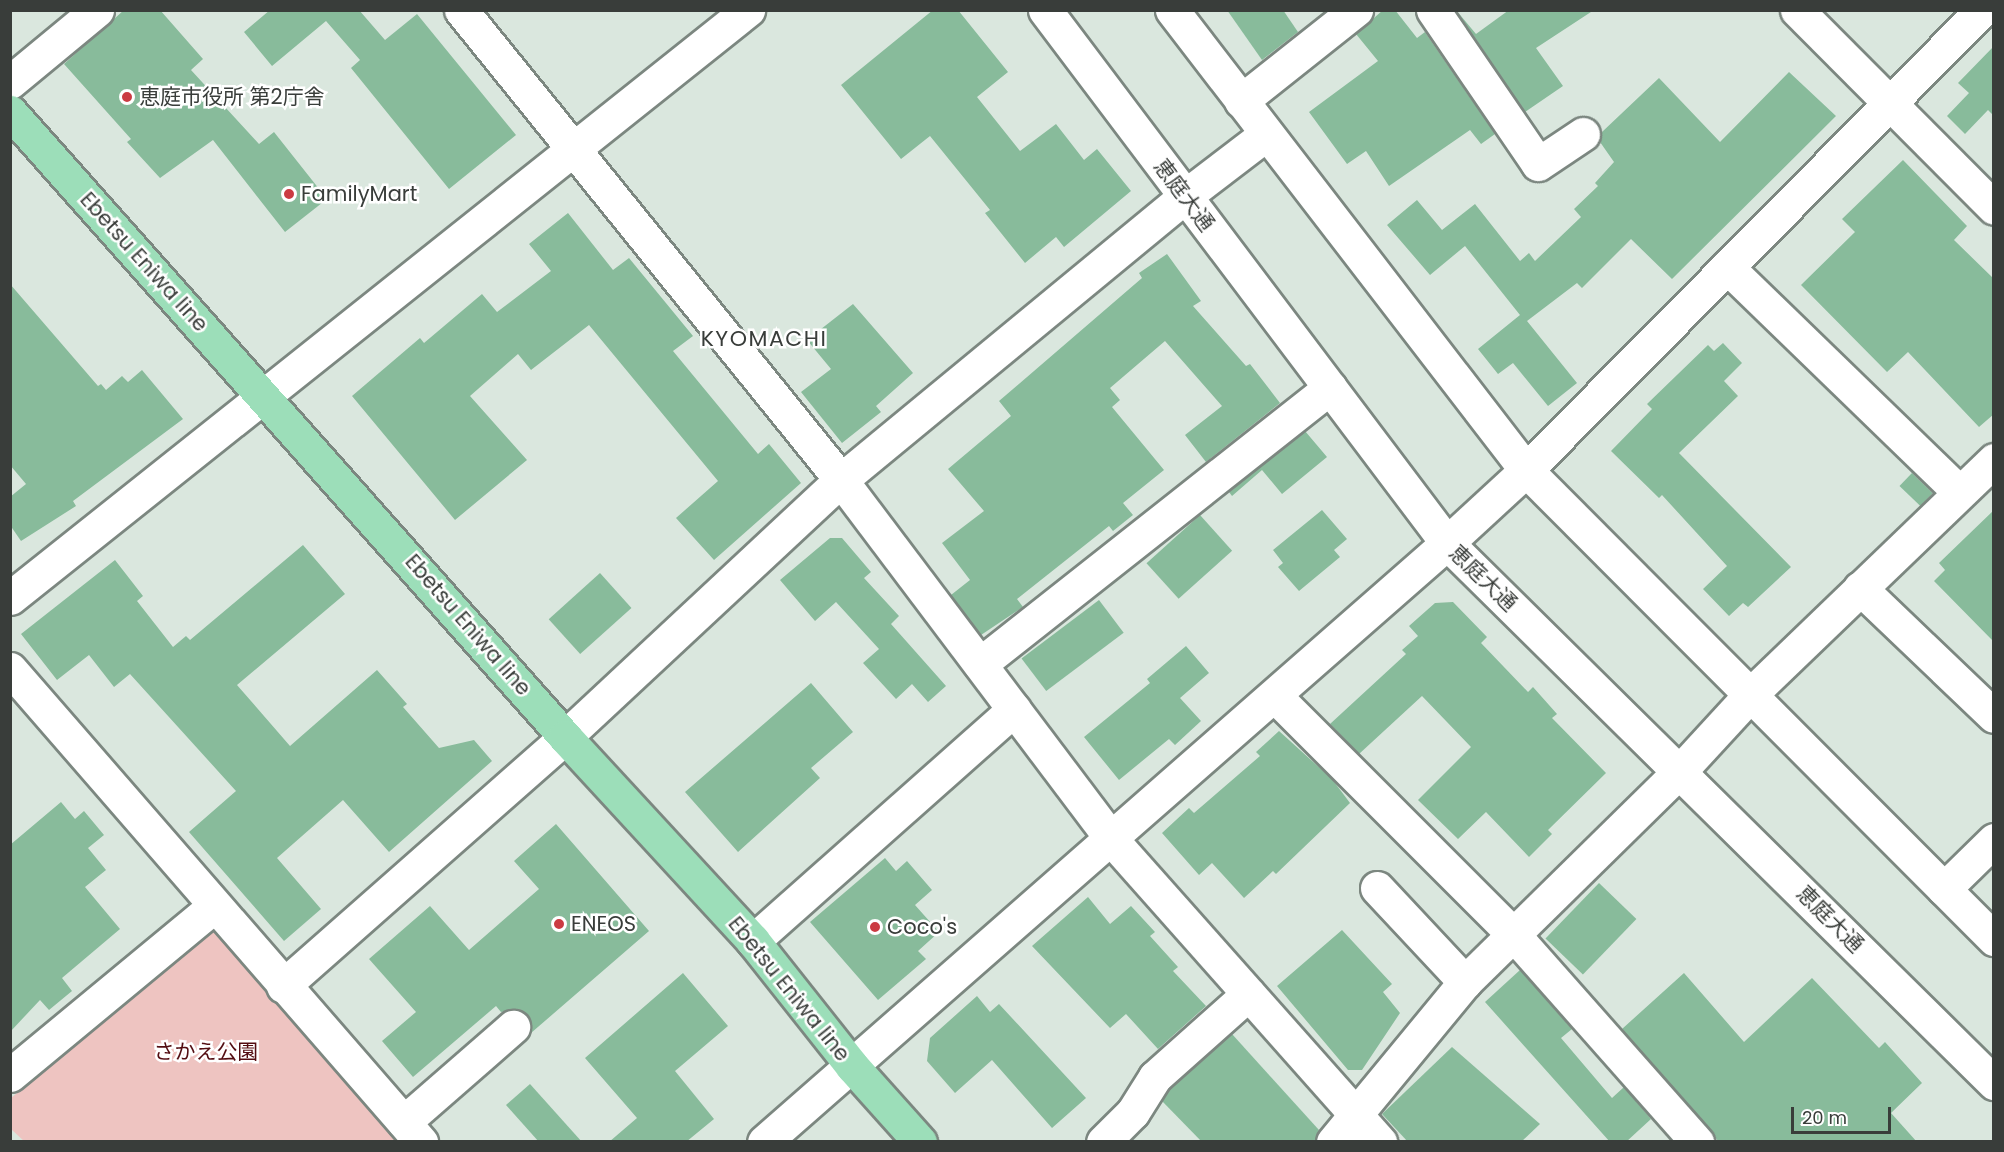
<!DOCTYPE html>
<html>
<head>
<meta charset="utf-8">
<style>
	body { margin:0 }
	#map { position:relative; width:2004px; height:1152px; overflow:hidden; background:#dae7de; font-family:Poppins,"Noto Sans JP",sans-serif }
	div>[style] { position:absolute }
	.green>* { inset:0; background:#eec4c1 }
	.building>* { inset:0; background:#88bb9b; transform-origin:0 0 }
	.roads { filter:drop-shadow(2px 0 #7c8780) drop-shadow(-2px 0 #7c8780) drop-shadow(0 2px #7c8780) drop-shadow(0 -2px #7c8780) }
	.minor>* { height:33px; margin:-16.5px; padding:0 16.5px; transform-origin:16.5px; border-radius:16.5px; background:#fff }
	.major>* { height:33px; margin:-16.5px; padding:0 16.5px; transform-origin:16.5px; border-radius:16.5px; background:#9cdeb9 }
	.dots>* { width:16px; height:16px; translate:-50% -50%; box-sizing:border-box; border:3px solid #fff; border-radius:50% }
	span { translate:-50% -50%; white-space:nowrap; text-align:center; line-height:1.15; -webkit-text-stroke:5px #fff; paint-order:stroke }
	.poi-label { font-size:21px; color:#393d3a }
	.left { translate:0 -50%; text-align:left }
	.street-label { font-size:21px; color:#393d3a }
	.park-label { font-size:21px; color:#530d12 }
	.neighbourhood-label { font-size:22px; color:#393d3a; letter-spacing:1.5px }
	.frame { position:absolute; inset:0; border:12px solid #393d3a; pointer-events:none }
	.scale { position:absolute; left:1791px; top:1107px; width:100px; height:27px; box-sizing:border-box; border:3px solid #393d3a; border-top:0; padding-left:8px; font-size:18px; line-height:21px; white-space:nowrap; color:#393d3a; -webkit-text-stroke:4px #fff; paint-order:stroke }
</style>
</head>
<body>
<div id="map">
	<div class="green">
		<i style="clip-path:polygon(215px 930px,404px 1141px,25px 1142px,11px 1129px,11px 1098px)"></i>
	</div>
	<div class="building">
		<i style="clip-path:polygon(124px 10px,160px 10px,203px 59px,191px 70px,259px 144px,274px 132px,327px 199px,285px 232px,213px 140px,160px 178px,127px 142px,131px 139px,64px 64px)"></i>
		<i style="clip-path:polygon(270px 10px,359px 10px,385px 40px,417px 14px,516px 135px,449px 189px,351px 68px,360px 60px,326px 21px,272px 66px,244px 32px)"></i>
		<i style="clip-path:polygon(933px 10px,958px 10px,1008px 72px,977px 97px,1020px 151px,1056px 124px,1084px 160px,1097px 149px,1131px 191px,1064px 247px,1056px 237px,1025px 263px,985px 213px,990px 210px,930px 136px,901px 159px,841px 85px)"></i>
		<i style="clip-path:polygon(1227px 10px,1283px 10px,1298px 32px,1262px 60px)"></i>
		<i style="clip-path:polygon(1383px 10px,1395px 10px,1417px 38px,1425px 32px,1495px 134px,1481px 144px,1470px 130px,1389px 186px,1366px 151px,1347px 164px,1309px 112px,1378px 61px,1356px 34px)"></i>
		<i style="clip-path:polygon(1456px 10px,1476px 34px,1509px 10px,1594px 10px,1536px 48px,1563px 86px,1525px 112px)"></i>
		<i style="clip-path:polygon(1994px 46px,1994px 116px,1988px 110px,1965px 134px,1947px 116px,1969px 93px,1958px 83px)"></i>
		<i style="clip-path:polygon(1789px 72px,1836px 116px,1672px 279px,1631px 239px,1582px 288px,1577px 283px,1527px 321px,1577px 383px,1548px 406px,1513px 363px,1498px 374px,1478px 349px,1520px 315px,1465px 246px,1430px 275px,1387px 225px,1417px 200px,1442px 230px,1475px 204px,1520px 261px,1529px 253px,1535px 261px,1581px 217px,1574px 209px,1598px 186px,1595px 183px,1614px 162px,1600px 142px,1602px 132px,1659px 78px,1720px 142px)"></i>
		<i style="clip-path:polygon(1903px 160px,1967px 226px,1954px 240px,1994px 279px,1994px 414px,1979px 427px,1908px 352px,1887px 372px,1801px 285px,1855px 232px,1842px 219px)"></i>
		<i style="clip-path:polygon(568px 213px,613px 270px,629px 258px,693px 336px,673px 351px,758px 454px,769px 444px,801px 483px,714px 560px,676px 518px,718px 481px,589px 325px,531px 370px,518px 354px,470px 396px,527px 460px,455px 520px,352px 396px,420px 338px,424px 343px,482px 294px,497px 312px,551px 271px,529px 244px)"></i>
		<i style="clip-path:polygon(1167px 254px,1201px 301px,1193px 306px,1246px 366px,1250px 364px,1280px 403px,1206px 462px,1185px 435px,1222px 406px,1165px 341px,1110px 388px,1120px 400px,1112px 407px,1164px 470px,1123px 503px,1133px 515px,1113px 531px,1109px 526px,1017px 599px,1023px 607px,981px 635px,951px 595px,970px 580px,942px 543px,984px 511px,948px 469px,1011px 416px,999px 401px,1142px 278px,1139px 273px)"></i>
		<i style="clip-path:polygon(10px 284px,98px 386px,101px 384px,106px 390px,122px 376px,128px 382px,142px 370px,183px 419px,73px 501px,76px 506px,21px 541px,10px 525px,10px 497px,26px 484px,10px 465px)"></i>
		<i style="clip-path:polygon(853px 304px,913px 373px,876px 406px,881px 412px,842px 443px,801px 392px,831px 369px,807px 340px)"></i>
		<i style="clip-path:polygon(1723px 343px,1742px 363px,1724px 381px,1738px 396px,1679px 453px,1791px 567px,1748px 607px,1743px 603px,1729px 616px,1703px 589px,1727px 566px,1662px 495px,1659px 498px,1611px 451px,1652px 409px,1647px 404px,1708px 345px,1714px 351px)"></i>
		<i style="clip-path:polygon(1305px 431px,1327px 457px,1282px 494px,1262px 470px,1232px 496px,1229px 492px)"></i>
		<i style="left:1912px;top:473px;width:29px;height:18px;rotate:44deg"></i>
		<i style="clip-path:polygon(1322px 510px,1347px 539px,1334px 550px,1340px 557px,1299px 591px,1278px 567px,1283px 563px,1273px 550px)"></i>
		<i style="clip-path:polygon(1994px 510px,1994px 642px,1934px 581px,1945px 570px,1939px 563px)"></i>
		<i style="left:1200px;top:515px;width:48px;height:72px;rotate:48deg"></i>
		<i style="clip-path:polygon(830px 538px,842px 538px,871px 572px,864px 578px,899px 616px,891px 624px,946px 686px,928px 702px,912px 684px,896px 699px,863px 663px,879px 649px,836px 602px,815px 621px,780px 580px)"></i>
		<i style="clip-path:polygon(303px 545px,345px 594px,237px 685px,290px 746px,377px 670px,407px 704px,403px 707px,439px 748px,474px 740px,492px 761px,389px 852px,343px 800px,277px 858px,321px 909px,284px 941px,189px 832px,236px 791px,130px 674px,114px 687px,89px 655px,57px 680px,21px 634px,115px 560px,143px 596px,137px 601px,173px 647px,186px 636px,190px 640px)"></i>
		<i style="left:600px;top:573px;width:47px;height:69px;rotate:48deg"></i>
		<i style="left:1099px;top:600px;width:41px;height:97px;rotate:53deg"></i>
		<i style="clip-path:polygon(1453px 602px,1487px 637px,1481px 643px,1528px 692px,1533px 687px,1557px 714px,1552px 718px,1606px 773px,1548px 830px,1552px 834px,1529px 857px,1486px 812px,1458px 839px,1418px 800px,1471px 747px,1422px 696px,1359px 754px,1330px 724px,1406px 654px,1402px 650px,1418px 636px,1409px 626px,1435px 603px)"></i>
		<i style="clip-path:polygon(1186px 646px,1209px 673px,1180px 698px,1201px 721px,1175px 745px,1169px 739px,1119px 780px,1084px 737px,1150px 683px,1147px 679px)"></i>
		<i style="clip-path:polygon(811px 683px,853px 732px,811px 768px,820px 778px,738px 852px,685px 792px)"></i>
		<i style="clip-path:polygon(1279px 731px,1332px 779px,1350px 803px,1276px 874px,1273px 871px,1244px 898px,1212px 863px,1199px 875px,1162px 833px,1189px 808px,1194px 813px,1260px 756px,1256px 752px)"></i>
		<i style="clip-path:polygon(61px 802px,75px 819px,84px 811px,104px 835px,88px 848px,106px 870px,85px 887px,120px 929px,62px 978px,72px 991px,49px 1010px,40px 1000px,10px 1032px,10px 845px)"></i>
		<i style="clip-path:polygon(556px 824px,649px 931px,531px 1033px,527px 1014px,519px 1009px,501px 1012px,496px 1006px,413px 1077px,382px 1041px,416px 1012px,369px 959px,430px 906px,469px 950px,539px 889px,514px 861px)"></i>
		<i style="clip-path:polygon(885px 858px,896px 871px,907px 861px,932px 890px,915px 905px,939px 932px,918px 951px,926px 959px,878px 1000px,810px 922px)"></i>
		<i style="left:1599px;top:883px;width:52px;height:77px;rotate:44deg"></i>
		<i style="clip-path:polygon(1088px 897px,1110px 924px,1131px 906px,1155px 932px,1150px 936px,1178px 967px,1173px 971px,1206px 1006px,1158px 1049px,1126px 1014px,1110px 1028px,1032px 946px)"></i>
		<i style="clip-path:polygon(1342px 930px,1392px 984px,1383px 992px,1400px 1013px,1362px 1070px,1348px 1070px,1277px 986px)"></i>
		<i style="clip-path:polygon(1520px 970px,1572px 1029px,1561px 1038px,1612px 1098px,1624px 1087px,1651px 1119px,1626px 1142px,1610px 1142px,1485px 1002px)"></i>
		<i style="clip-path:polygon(683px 973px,728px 1026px,675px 1071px,714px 1119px,686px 1142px,609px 1142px,637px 1118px,585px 1058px)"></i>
		<i style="clip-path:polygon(1684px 973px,1744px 1042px,1812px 978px,1879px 1048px,1885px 1042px,1922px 1083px,1891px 1113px,1917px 1142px,1719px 1142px,1622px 1029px)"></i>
		<i style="clip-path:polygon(977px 996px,990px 1012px,999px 1004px,1086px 1098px,1052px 1128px,992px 1060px,955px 1093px,927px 1061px,930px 1038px)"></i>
		<i style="clip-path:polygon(1232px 1034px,1319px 1130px,1315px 1142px,1202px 1142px,1162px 1101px,1169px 1089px)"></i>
		<i style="clip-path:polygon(1452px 1047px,1540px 1124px,1521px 1142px,1408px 1142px,1382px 1114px)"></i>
		<i style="clip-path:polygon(530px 1084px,582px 1142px,539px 1142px,506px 1105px)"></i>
	</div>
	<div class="roads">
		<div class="minor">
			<i style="left:461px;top:10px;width:604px;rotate:51.04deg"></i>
			<i style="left:841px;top:480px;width:451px;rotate:53deg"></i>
			<i style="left:1112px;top:840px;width:404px;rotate:48.4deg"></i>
			<i style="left:1045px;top:10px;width:668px;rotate:52.98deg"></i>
			<i style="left:1447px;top:543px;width:769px;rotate:44.63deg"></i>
			<i style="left:1172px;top:10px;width:580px;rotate:52.42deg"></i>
			<i style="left:1526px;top:470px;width:663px;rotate:45.06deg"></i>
			<i style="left:1433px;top:10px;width:186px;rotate:55.7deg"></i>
			<i style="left:1538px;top:164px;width:54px;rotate:-33.7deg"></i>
			<i style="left:1797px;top:10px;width:279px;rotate:45.1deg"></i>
			<i style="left:10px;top:82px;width:113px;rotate:-39.6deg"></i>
			<i style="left:1241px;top:101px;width:147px;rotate:-38.4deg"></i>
			<i style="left:1727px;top:267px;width:323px;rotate:44.1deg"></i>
			<i style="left:1860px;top:588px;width:185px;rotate:43.7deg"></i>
			<i style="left:10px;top:598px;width:944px;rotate:-38.55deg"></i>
			<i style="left:980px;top:664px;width:446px;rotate:-38.3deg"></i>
			<i style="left:10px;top:669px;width:627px;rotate:49.01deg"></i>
			<i style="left:1275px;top:696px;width:337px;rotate:45deg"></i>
			<i style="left:1513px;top:934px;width:278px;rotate:48.5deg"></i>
			<i style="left:1377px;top:888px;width:129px;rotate:46.9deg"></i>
			<i style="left:1944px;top:889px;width:70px;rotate:-44.4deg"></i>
			<i style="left:753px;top:941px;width:349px;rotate:-41.6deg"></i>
			<i style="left:283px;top:986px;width:376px;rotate:-41.4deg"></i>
			<i style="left:565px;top:737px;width:377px;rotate:-43deg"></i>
			<i style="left:841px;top:480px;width:446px;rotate:-39.5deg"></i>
			<i style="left:1185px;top:196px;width:102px;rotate:-37.4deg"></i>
			<i style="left:10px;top:1075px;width:265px;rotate:-39.6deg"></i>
			<i style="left:404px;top:1122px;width:145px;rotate:-41.1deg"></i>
			<i style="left:764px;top:1142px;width:908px;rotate:-41.25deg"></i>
			<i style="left:1447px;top:543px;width:108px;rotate:-42.7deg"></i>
			<i style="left:1526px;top:470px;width:648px;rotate:-45.25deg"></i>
			<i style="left:1103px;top:1142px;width:42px;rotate:-45deg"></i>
			<i style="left:1133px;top:1112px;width:41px;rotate:-57.8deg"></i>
			<i style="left:1155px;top:1077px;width:125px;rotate:-41.7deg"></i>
			<i style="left:1333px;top:1142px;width:207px;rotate:-50.5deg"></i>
			<i style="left:1465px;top:982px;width:303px;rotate:-44.5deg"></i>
			<i style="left:1681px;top:770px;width:102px;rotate:-47.4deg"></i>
			<i style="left:1750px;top:695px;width:339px;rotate:-43.9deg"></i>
		</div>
		<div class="major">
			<i style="left:10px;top:112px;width:836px;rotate:48.39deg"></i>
			<i style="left:565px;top:737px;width:277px;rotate:47.3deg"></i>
			<i style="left:753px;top:941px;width:159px;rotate:51.6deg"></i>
			<i style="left:852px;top:1066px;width:102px;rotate:48.2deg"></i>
		</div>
	</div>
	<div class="dots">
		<i style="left:127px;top:97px;background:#cb3b42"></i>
		<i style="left:289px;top:194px;background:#cb3b42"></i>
		<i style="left:559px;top:924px;background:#cb3b42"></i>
		<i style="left:875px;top:927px;background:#cb3b42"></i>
	</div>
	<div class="poi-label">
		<span class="left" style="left:139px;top:97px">恵庭市役所 第2庁舎</span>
		<span class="left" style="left:301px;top:194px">FamilyMart</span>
		<span class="left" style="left:571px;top:924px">ENEOS</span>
		<span class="left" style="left:887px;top:927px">Coco's</span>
	</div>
	<div class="street-label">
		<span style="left:1184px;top:195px;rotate:53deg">恵庭大通</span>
		<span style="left:144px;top:262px;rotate:48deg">Ebetsu Eniwa line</span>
		<span style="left:1483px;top:578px;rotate:44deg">恵庭大通</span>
		<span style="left:468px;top:625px;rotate:49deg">Ebetsu Eniwa line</span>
		<span style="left:1830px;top:919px;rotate:45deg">恵庭大通</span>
		<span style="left:789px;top:989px;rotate:51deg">Ebetsu Eniwa line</span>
	</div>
	<div class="park-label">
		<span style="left:206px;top:1052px">さかえ公園</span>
	</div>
	<div class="neighbourhood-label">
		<span style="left:764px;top:339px">KYOMACHI</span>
	</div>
	<div class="frame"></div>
	<div class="scale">20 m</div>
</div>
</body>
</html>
